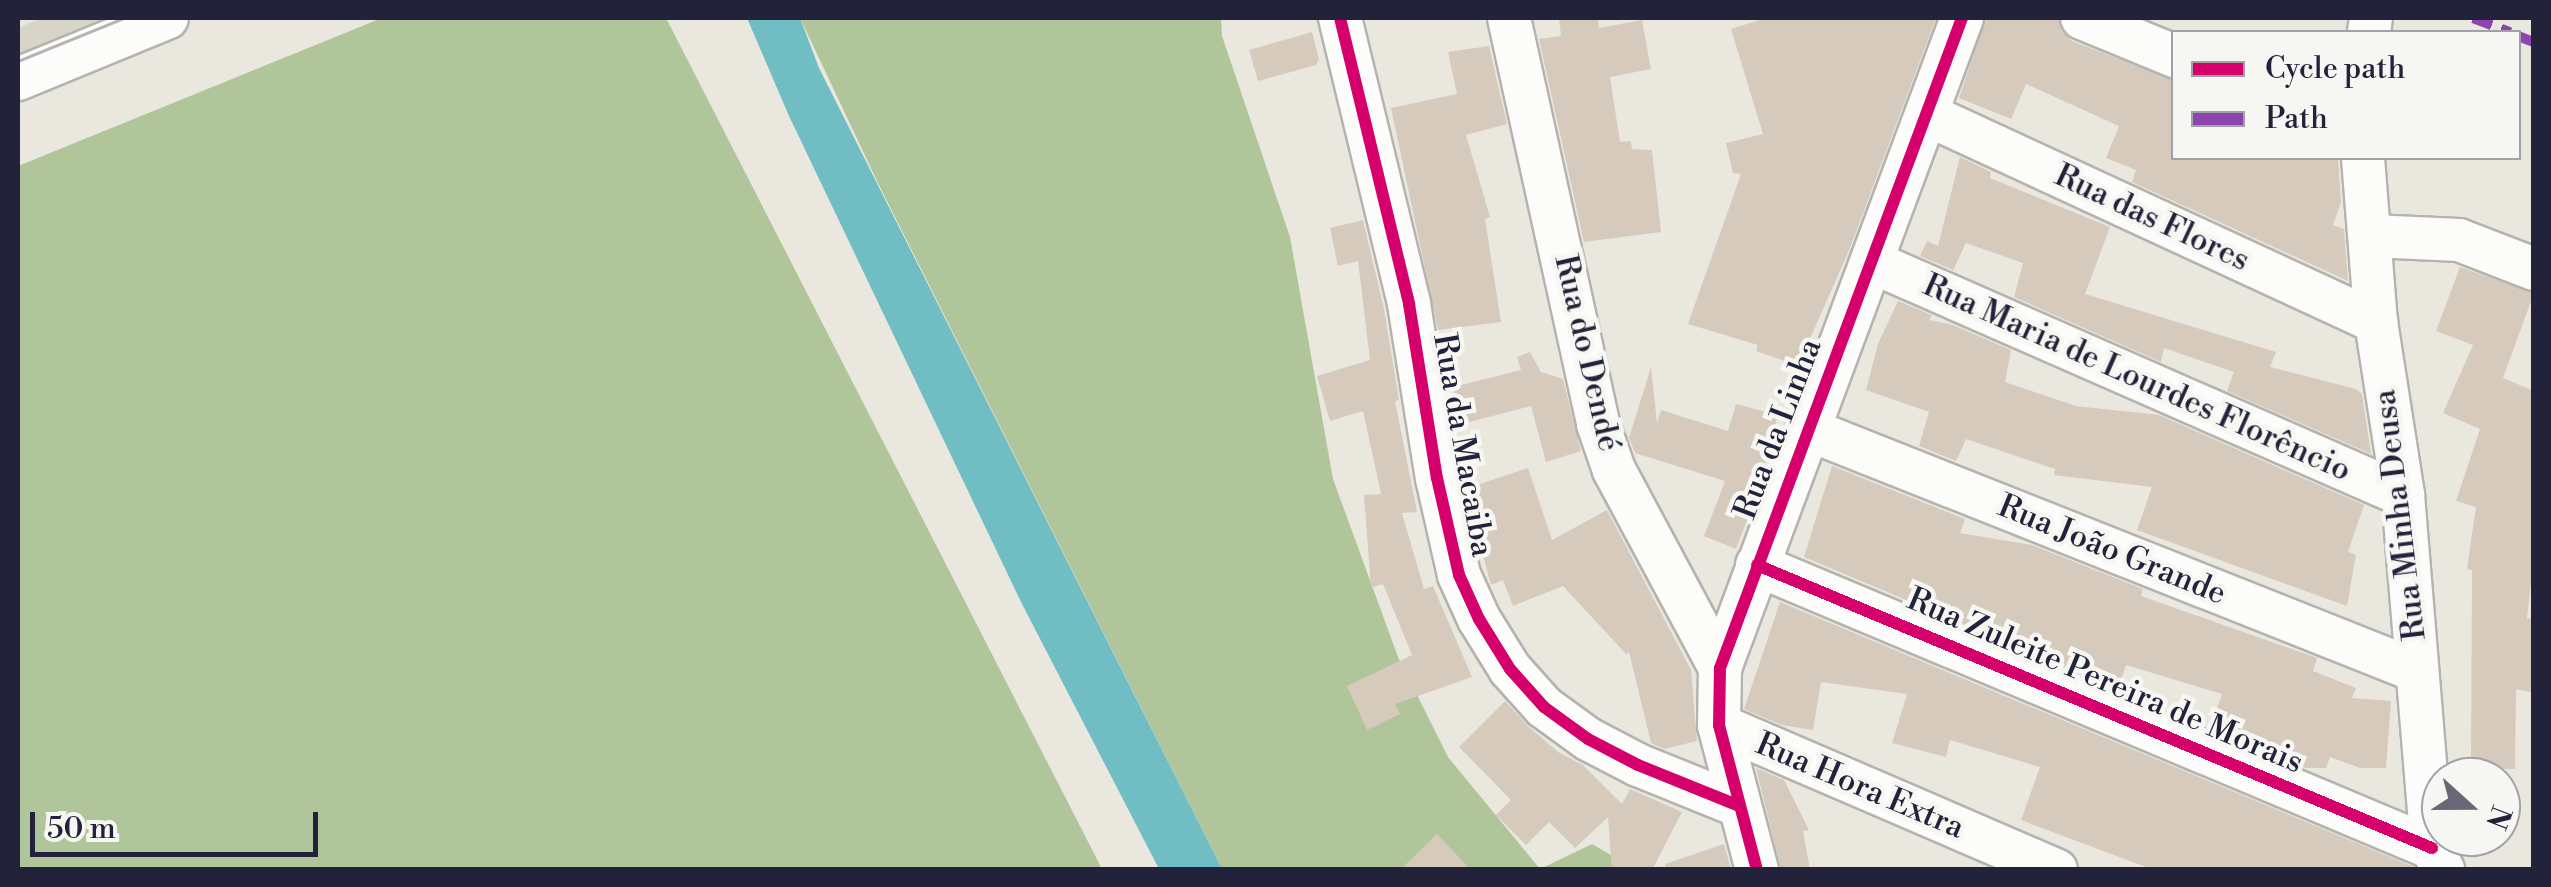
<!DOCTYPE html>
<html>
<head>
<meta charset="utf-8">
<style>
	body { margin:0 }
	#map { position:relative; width:2551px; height:887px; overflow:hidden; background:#eae8de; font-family:"Libre Bodoni",serif }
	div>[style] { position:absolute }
	.industrial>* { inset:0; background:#d7d5c9 }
	.forest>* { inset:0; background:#b0c599 }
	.water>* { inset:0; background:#70bec4 }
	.building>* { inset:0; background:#d5cabc }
	.roads { filter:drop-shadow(2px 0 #b4b3af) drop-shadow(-2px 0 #b4b3af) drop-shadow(0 2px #b4b3af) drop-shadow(0 -2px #b4b3af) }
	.minor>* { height:42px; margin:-21px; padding:0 21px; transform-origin:21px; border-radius:21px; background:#fcfcfa }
	.tram>* { height:2.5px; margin:-1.25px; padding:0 1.25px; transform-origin:1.25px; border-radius:1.25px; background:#b4b3b5 }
	.quiet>* { height:10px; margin-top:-5px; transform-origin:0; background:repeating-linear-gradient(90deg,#8e44ad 0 20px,transparent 0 30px) }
	.cycleway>* { height:12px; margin:-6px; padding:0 6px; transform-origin:6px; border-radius:6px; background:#d6006c }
	span { translate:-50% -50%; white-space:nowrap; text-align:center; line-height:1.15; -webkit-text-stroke:9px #f6f6f2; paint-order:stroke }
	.street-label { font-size:32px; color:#22223b }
	.frame { position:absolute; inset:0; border:20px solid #22223b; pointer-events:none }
	.legend { position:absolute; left:2171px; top:30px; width:350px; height:130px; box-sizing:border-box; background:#f6f6f2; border:2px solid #a1a1a9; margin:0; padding:12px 18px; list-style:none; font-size:30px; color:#22223b }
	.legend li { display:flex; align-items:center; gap:20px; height:50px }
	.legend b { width:50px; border:2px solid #a1a1a9 }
	.north { position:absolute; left:2421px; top:757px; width:100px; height:100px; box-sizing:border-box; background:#f6f6f2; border:2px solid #a1a1a9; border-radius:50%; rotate:111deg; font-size:28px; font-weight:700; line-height:40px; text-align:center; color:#22223b }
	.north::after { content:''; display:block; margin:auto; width:35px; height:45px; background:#686774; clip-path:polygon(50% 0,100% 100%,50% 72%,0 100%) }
	.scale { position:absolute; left:30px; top:812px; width:288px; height:45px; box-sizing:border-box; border:5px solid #22223b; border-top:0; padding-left:12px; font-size:30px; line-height:35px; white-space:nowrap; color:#22223b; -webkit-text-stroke:8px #f6f6f2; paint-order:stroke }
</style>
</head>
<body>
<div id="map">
	<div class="industrial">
		<i style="clip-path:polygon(41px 18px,159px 18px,18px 75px,18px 28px)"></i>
	</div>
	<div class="forest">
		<i style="clip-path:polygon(382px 18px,666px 18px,1102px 869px,18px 869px,18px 166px)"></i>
		<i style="clip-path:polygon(800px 18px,1221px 18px,1222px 36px,1290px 237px,1333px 479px,1398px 657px,1448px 757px,1540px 869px,1592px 844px,1635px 869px,1222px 869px,877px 181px)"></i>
	</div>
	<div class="water">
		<i style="clip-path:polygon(747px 18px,800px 18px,819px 68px,1222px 869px,1159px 869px,1021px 602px,789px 116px)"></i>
	</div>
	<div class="building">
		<i style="clip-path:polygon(1559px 18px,1598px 18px,1599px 28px,1642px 20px,1651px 69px,1610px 77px,1620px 142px,1631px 141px,1632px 149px,1652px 150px,1661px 232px,1584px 242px,1539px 39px,1561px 36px)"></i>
		<i style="clip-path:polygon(1766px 18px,1936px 18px,1850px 248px,1798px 366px,1756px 351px,1758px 345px,1688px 324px,1741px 174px,1733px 173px,1726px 143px,1763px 134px,1731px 29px)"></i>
		<i style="clip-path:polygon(1986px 18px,2058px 18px,2062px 32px,2072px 41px,2174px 80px,2174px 158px,2338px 158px,2341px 202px,2333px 225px,2344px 229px,2348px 281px,2132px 182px,2136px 170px,2106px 158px,2119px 126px,2026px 84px,2011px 119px,1959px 98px)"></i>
		<i style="clip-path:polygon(1312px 32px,1319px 59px,1316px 65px,1258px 81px,1249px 50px)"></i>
		<i style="clip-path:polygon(1489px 46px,1507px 124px,1466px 135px,1490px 217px,1485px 219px,1501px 322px,1438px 330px,1391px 108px,1457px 94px,1448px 52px)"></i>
		<i style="clip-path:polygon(1960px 157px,1991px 172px,1990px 178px,2110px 227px,2085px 294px,2276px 352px,2270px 367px,2356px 389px,2362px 394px,2371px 454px,2227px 391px,2234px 372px,2164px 348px,2161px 362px,2014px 297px,2023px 263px,1966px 243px,1953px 270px,1920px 256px,1927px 241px,1938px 246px)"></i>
		<i style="clip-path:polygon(1363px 220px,1384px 309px,1399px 400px,1395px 401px,1417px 512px,1402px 513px,1424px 589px,1433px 586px,1472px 677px,1395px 704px,1400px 714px,1367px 730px,1347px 686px,1412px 655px,1383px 584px,1371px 588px,1364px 495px,1381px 494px,1363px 411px,1330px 421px,1317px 376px,1370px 360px,1358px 261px,1338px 266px,1330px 228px)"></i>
		<i style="clip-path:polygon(2460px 267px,2534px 293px,2503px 378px,2534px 391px,2534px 555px,2527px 618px,2534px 619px,2534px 693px,2516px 689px,2515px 769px,2471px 769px,2472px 570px,2467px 569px,2476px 507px,2456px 501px,2480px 429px,2443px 413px,2473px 345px,2436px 331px)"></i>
		<i style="clip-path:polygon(1898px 301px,1932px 315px,1929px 320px,1953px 325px,2011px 350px,2005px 382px,2076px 406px,2159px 415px,2364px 505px,2348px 552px,2356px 555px,2347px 606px,2137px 530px,2152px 487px,2054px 475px,2055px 469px,1966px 439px,1956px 461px,1919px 446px,1929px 412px,1866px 390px,1878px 344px)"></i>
		<i style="clip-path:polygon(1530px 352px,1541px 372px,1563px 379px,1581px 451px,1546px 462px,1531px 406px,1462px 424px,1453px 387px,1521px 370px,1517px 357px)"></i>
		<i style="clip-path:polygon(1651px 367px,1657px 423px,1661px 410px,1728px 431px,1736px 404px,1778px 415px,1758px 491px,1736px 549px,1704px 536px,1725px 481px,1635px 453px,1629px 438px)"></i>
		<i style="clip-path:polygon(1832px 466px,1965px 519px,1960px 533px,2032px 545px,2143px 589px,2141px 596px,2317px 658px,2313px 671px,2356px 688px,2352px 698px,2391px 701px,2386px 768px,2360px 768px,2330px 757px,2326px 768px,2306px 768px,2210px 728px,2222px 694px,2126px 665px,2118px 689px,1804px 557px)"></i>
		<i style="clip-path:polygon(1528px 468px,1552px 540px,1607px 510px,1691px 670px,1697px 741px,1664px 749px,1651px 743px,1629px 652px,1626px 654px,1563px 586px,1513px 606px,1503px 580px,1491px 585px,1465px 489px)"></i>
		<i style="clip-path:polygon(1780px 602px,2414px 867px,2415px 870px,2154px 870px,2021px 820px,2040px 767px,1950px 740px,1946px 757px,1892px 743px,1907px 694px,1821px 682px,1813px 730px,1782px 725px,1744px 709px)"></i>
		<i style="clip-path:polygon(1505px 701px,1529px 727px,1558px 752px,1583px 765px,1622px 804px,1630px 789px,1682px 812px,1652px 870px,1612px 870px,1608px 817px,1575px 848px,1549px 822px,1526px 845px,1496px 815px,1511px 800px,1459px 747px)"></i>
		<i style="clip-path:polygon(1756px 768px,1784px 780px,1809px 830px,1803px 831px,1810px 870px,1781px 870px)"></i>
		<i style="clip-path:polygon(1437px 834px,1471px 870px,1400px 870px)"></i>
		<i style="clip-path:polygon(1724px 844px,1731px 870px,1666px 870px,1665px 864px)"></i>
	</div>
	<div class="roads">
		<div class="minor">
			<i style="left:1340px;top:18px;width:294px;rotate:76.4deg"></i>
			<i style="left:1409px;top:304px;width:176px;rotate:80.9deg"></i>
			<i style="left:1437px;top:478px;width:99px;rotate:77.2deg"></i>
			<i style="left:1459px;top:575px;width:48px;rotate:65.6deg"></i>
			<i style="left:1479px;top:619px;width:59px;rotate:58.2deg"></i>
			<i style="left:1510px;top:669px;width:51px;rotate:48.2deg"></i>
			<i style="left:1544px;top:707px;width:54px;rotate:36deg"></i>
			<i style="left:1588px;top:739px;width:56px;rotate:27.5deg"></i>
			<i style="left:1638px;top:765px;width:107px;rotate:22deg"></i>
			<i style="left:1509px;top:18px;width:416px;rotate:77.6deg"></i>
			<i style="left:1598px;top:424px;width:49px;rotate:70.8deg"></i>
			<i style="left:1614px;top:470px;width:225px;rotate:61.8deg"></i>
			<i style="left:2082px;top:18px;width:100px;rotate:22.4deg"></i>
			<i style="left:2369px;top:32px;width:14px;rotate:-82deg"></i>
			<i style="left:18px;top:79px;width:161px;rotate:-22.3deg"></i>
			<i style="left:1928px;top:115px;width:494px;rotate:24.8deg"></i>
			<i style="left:2363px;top:158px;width:165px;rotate:85.5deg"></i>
			<i style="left:2376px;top:322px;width:175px;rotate:81.1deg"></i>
			<i style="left:2403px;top:495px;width:354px;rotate:85.3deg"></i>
			<i style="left:2432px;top:848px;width:25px;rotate:63deg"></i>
			<i style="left:2372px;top:236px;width:87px;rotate:2.6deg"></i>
			<i style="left:2459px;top:240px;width:80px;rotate:21.1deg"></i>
			<i style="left:1872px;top:262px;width:580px;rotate:23.69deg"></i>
			<i style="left:1807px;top:429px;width:656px;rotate:21.64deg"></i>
			<i style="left:1757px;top:565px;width:732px;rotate:22.75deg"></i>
			<i style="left:1719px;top:725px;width:367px;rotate:23.3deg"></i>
			<i style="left:1757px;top:870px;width:150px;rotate:-104.7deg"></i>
			<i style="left:1719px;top:725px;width:57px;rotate:-89deg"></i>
			<i style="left:1720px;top:668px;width:694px;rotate:-69.58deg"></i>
		</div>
	</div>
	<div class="tram">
		<i style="left:18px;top:61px;width:114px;rotate:-22.1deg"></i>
	</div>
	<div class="quiet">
		<i style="left:2473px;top:18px;width:40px;rotate:21deg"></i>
		<i style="left:2518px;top:36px;width:17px;rotate:21deg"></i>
	</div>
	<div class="cycleway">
		<i style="left:1340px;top:18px;width:294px;rotate:76.4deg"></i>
		<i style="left:1409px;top:304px;width:176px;rotate:80.9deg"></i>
		<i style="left:1437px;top:478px;width:99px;rotate:77.2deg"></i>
		<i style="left:1459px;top:575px;width:48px;rotate:65.6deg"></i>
		<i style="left:1479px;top:619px;width:59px;rotate:58.2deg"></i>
		<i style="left:1510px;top:669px;width:51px;rotate:48.2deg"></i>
		<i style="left:1544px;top:707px;width:54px;rotate:36deg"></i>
		<i style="left:1588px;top:739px;width:56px;rotate:27.5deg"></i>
		<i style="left:1638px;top:765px;width:107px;rotate:22deg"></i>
		<i style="left:1757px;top:565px;width:732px;rotate:22.75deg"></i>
		<i style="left:1757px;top:870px;width:150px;rotate:-104.7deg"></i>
		<i style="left:1719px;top:725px;width:57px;rotate:-89deg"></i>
		<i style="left:1720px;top:668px;width:694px;rotate:-69.58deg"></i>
	</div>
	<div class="street-label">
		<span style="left:2152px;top:218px;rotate:25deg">Rua das Flores</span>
		<span style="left:1587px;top:353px;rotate:77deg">Rua do Dendé</span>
		<span style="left:2137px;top:378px;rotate:24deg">Rua Maria de Lourdes Florêncio</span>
		<span style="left:1778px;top:429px;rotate:-69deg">Rua da Linha</span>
		<span style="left:1463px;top:445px;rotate:80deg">Rua da Macaiba</span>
		<span style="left:2400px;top:515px;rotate:-97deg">Rua Minha Deusa</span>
		<span style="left:2112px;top:550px;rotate:22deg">Rua João Grande</span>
		<span style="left:2105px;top:681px;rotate:23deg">Rua Zuleite Pereira de Morais</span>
		<span style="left:1860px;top:786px;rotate:23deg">Rua Hora Extra</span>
	</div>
	<div class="frame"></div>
	<ul class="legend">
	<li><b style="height:12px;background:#d6006c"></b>Cycle path</li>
	<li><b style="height:12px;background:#8e44ad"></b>Path</li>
	</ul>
	<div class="north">N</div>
	<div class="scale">50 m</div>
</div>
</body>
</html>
